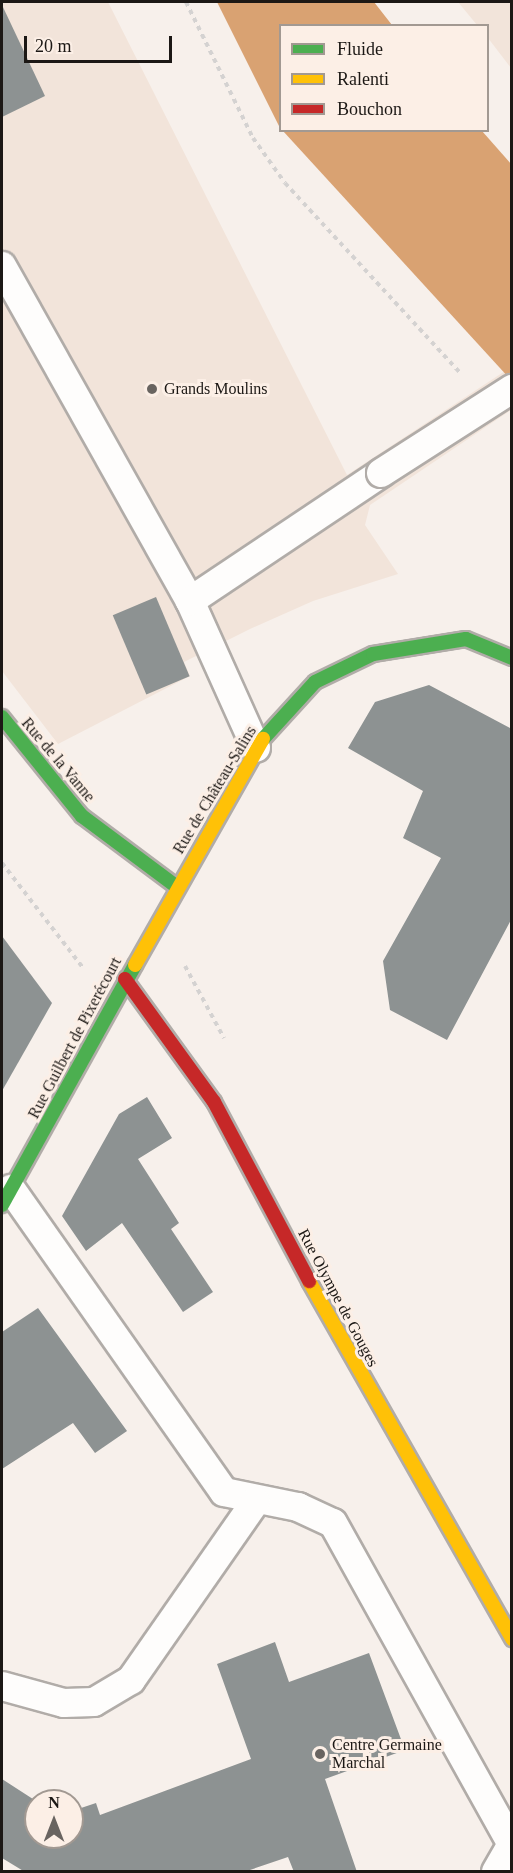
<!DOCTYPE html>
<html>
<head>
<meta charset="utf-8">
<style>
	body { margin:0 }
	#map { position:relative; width:513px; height:1873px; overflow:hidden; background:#f7f0eb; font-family:"Times New Roman",serif }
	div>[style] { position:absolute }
	.built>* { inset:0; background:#f2e4da }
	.water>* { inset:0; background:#d9a272 }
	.building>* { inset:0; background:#8d9292; transform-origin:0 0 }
	.path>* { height:4px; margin-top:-2px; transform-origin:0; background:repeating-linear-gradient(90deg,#d4d2d1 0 4.5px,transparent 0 9px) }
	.roads { filter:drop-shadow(2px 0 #b1aca8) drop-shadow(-2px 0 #b1aca8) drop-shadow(0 2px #b1aca8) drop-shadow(0 -2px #b1aca8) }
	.lane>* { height:28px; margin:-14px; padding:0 14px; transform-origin:14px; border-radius:14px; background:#fefdfc }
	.fast>* { height:14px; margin:-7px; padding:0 7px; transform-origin:7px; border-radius:7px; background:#4caf50 }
	.slow>* { height:14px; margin:-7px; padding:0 7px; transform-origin:7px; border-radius:7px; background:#ffc107 }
	.jam>* { height:14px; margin:-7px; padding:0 7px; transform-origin:7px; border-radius:7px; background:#c62828 }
	.bridges { filter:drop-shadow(2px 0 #b1aca8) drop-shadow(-2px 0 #b1aca8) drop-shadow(0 2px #b1aca8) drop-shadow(0 -2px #b1aca8) }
	.lane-bridge>* { height:28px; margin:-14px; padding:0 14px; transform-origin:14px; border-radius:14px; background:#fefdfc }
	.dots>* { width:16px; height:16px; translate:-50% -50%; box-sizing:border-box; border:3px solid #fcefe6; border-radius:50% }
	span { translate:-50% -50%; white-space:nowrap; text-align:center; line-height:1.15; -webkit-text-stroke:6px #fcefe6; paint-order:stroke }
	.poi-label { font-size:16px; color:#1c1815 }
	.left { translate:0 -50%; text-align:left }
	.street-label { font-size:16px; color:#1c1815 }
	.frame { position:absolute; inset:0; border:3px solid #1c1815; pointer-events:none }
	.legend { position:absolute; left:279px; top:24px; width:210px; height:108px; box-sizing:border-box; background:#fcefe6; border:2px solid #a29992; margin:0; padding:8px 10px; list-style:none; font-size:18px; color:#1c1815 }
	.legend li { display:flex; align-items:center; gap:12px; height:30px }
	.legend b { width:30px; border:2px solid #a29992 }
	.north { position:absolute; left:24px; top:1789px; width:60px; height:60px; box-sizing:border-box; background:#fcefe6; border:2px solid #a29992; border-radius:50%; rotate:0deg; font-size:16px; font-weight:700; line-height:24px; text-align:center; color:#1c1815 }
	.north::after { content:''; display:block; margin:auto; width:21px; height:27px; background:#696460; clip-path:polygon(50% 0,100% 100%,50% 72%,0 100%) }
	.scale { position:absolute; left:24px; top:36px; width:148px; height:27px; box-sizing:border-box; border:3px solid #1c1815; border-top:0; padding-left:8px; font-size:18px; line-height:21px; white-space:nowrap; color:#1c1815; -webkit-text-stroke:4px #fcefe6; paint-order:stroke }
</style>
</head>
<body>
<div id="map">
	<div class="built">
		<i style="clip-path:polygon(2px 2px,108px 2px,347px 475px,511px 367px,511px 410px,370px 505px,365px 525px,398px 574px,313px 601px,250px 629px,184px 662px,190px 676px,58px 744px,2px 671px)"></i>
		<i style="clip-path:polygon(458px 2px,511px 2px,511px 68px,488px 38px,488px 26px,477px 25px)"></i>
	</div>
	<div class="water">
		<i style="clip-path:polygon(217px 2px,374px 2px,392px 25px,280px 26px,280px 128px)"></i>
		<i style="clip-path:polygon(283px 131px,482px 131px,511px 164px,511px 380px)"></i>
	</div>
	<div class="building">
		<i style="clip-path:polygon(2px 5px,45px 96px,2px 117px)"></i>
		<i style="left:156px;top:597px;width:86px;height:47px;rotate:67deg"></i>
		<i style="clip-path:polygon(429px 685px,512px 729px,512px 918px,447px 1040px,390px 1010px,383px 961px,441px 858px,403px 838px,423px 791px,348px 748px,375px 702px)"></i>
		<i style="clip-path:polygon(2px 936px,52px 1003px,2px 1091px)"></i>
		<i style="clip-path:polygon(147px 1097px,172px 1138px,138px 1159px,179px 1223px,171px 1229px,213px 1292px,183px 1312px,122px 1223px,86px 1251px,62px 1216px,119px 1114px)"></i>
		<i style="clip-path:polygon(38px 1308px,127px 1431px,95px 1453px,73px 1423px,2px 1469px,2px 1332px)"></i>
		<i style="clip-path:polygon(275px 1642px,289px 1682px,369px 1653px,405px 1750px,325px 1779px,357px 1872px,294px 1872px,288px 1857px,244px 1872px,25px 1872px,2px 1858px,2px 1779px,36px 1801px,36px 1837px,72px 1837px,72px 1811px,96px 1803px,100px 1815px,251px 1759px,217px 1664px)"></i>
	</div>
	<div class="path">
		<i style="left:186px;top:2px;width:152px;rotate:63.8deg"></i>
		<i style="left:253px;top:138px;width:55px;rotate:54.6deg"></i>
		<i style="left:285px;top:183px;width:260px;rotate:47.3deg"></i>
		<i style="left:2px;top:863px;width:134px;rotate:52.3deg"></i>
		<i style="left:185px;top:966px;width:82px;rotate:61.6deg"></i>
	</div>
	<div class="roads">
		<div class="lane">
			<i style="left:2px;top:266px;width:384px;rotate:60.7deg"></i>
			<i style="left:190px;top:601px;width:161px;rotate:65.8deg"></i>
			<i style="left:190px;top:601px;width:230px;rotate:-33.8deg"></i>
			<i style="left:11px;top:1189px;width:370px;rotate:54.9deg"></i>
			<i style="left:224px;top:1492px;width:76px;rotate:11.5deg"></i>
			<i style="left:298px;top:1507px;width:38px;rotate:25deg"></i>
			<i style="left:333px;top:1523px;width:368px;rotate:60.9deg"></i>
			<i style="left:512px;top:1844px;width:32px;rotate:120deg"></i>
			<i style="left:2px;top:1686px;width:64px;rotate:15.3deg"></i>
			<i style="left:64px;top:1703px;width:30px;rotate:-2deg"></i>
			<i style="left:94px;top:1702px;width:43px;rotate:-30.7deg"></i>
			<i style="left:131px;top:1680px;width:218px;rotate:-55.1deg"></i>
		</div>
		<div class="fast">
			<i style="left:2px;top:717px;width:127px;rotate:51.1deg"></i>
			<i style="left:82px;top:816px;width:119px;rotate:36.8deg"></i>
			<i style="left:263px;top:739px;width:77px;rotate:-47.6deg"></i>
			<i style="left:315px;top:682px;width:64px;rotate:-25.8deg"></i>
			<i style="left:373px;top:654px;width:94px;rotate:-9.2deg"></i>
			<i style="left:466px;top:639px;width:50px;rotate:22.4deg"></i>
			<i style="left:2px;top:1205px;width:274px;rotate:-61deg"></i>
		</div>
		<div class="slow">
			<i style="left:135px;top:965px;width:260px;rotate:-60.5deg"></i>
			<i style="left:309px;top:1281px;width:412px;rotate:60.4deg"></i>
		</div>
		<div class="jam">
			<i style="left:125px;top:979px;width:152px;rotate:54.1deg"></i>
			<i style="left:214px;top:1102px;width:203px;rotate:62deg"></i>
		</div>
	</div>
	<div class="bridges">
		<div class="lane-bridge">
			<i style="left:381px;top:473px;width:156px;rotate:-32.7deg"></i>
		</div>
	</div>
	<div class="dots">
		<i style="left:152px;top:389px;background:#696460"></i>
		<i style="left:320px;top:1754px;background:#696460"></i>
	</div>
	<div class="poi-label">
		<span class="left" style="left:164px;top:389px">Grands Moulins</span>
		<span class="left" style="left:332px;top:1754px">Centre Germaine<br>Marchal</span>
	</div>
	<div class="street-label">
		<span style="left:58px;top:760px;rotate:50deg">Rue de la Vanne</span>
		<span style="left:215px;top:790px;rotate:-59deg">Rue de Château-Salins</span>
		<span style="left:75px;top:1038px;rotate:-62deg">Rue Guilbert de Pixerécourt</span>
		<span style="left:338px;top:1298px;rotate:62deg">Rue Olympe de Gouges</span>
	</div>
	<div class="frame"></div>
	<ul class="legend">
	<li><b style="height:8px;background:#4caf50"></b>Fluide</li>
	<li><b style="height:8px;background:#ffc107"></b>Ralenti</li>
	<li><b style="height:8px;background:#c62828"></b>Bouchon</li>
	</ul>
	<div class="north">N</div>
	<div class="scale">20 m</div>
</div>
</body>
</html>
